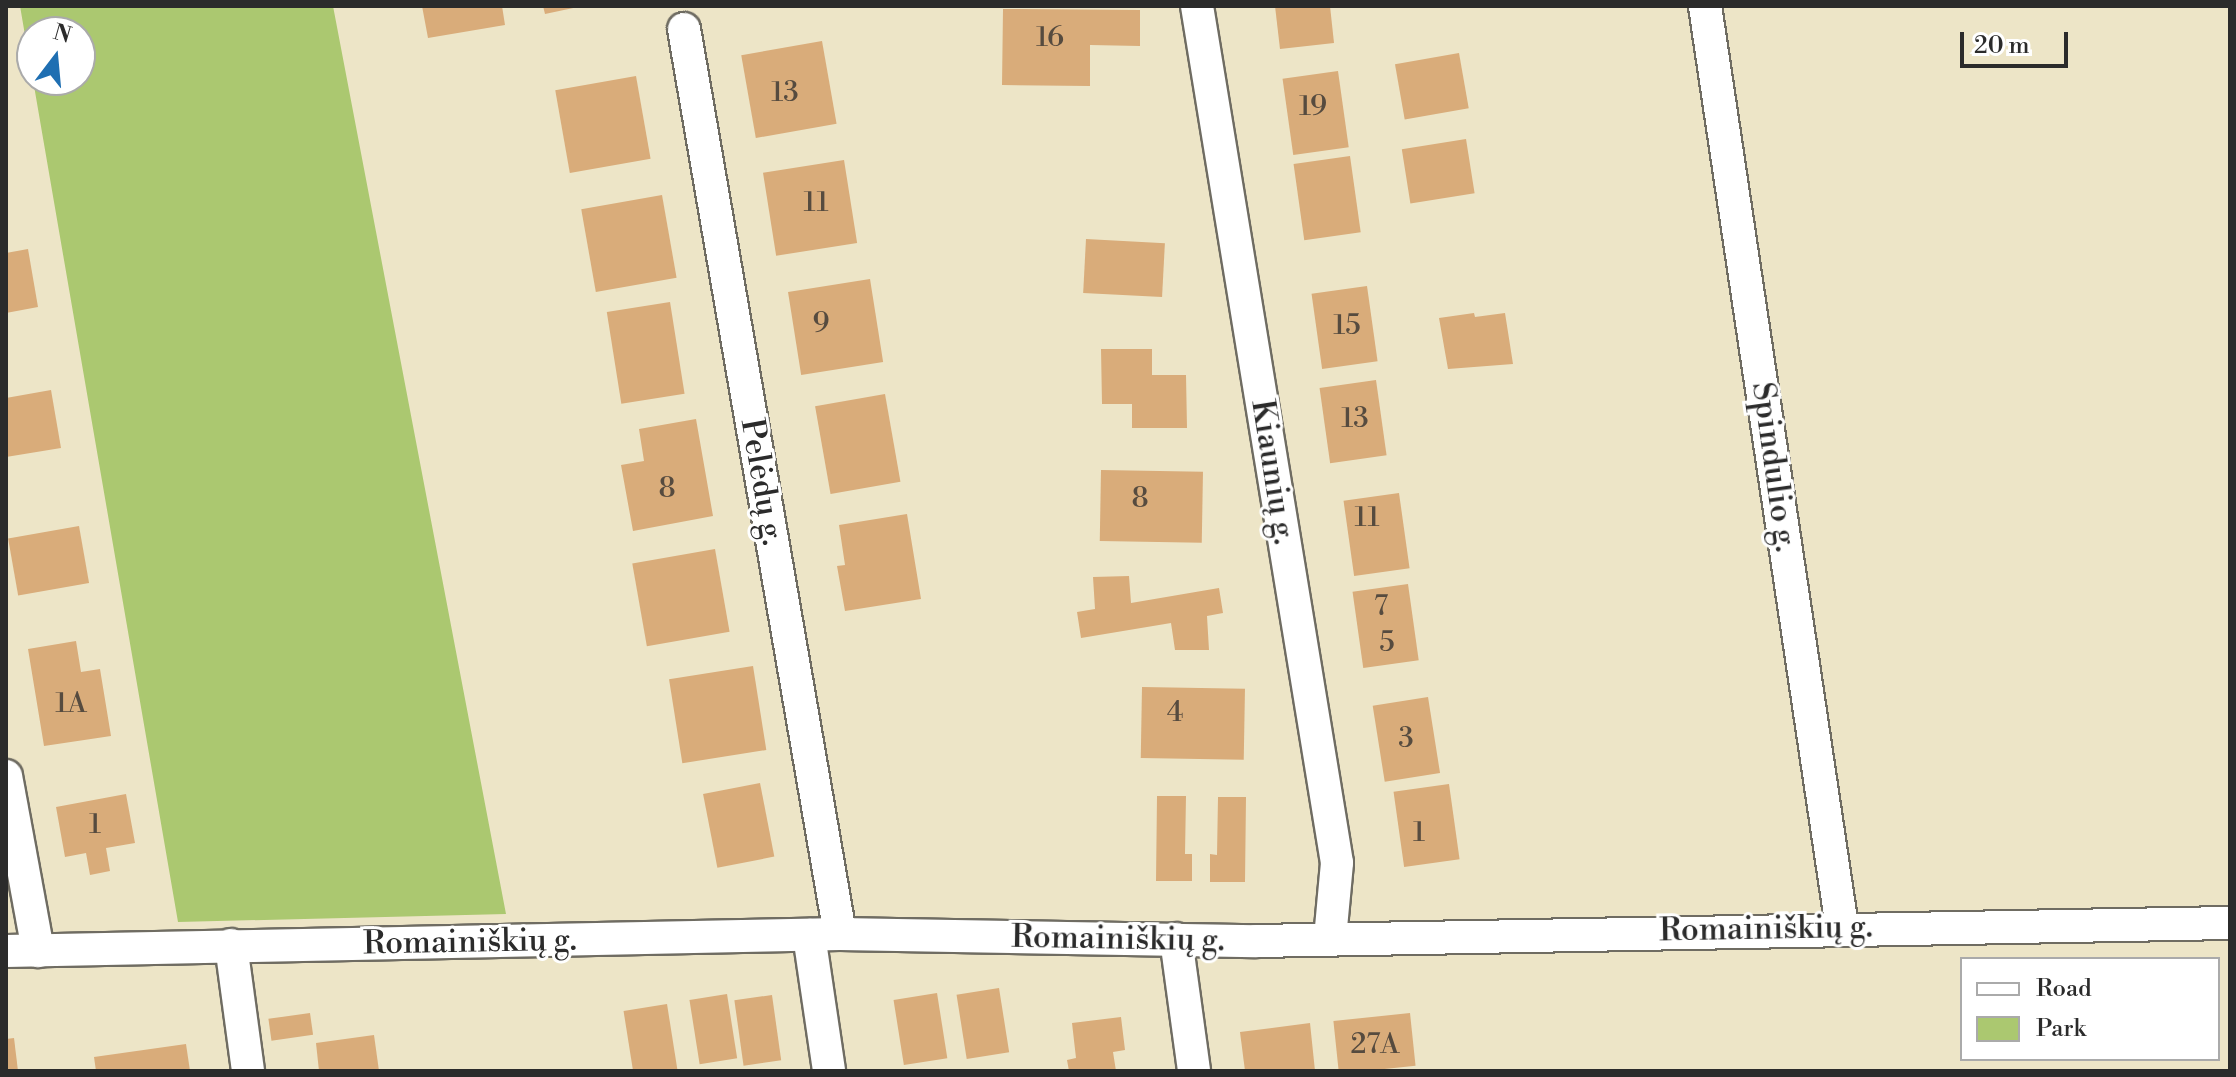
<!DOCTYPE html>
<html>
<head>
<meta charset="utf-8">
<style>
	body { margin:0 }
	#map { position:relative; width:2236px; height:1077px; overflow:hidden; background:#ede5c7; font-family:"Libre Bodoni",serif }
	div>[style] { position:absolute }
	.green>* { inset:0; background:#abc870 }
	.building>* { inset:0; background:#d9ac7a; transform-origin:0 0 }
	.roads { filter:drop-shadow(2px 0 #6f6c62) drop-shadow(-2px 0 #6f6c62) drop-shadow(0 2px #6f6c62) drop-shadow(0 -2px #6f6c62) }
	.street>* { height:32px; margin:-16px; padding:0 16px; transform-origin:16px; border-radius:16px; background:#fff }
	span { translate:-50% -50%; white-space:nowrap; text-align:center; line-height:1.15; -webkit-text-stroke:6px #fff; paint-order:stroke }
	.number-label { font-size:28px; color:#564b3f }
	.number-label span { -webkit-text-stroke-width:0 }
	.street-label { font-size:32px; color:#2b2b2b }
	.frame { position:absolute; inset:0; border:8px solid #2b2b2b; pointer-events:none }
	.legend { position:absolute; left:1960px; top:957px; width:260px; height:104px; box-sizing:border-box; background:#fff; border:2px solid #aaa; margin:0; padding:10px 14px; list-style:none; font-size:24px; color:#2b2b2b }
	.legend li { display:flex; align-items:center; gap:16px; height:40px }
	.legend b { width:40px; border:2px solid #aaa }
	.north { position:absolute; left:16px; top:16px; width:80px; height:80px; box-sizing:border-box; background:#fff; border:2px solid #aaa; border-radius:50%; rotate:16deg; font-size:22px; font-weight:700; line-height:32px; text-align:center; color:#2b2b2b }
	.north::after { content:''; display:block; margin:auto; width:28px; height:36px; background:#1f6fb2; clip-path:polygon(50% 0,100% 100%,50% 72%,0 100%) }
	.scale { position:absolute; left:1960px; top:32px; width:108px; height:36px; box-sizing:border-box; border:4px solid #2b2b2b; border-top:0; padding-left:10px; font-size:24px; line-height:28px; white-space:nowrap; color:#2b2b2b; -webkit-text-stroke:6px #fff; paint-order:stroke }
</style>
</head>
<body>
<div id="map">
	<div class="green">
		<i style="clip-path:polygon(20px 6px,333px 6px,506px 914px,178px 922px,33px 80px,80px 80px,80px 32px,32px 32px,32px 76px)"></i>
	</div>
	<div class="building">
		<i style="clip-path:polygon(422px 6px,502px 6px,505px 25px,428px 38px)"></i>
		<i style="clip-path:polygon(543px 6px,578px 6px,578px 7px,545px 14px)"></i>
		<i style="clip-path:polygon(1275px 6px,1330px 6px,1334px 43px,1280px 49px)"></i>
		<i style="clip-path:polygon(1003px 9px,1140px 10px,1140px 46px,1090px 45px,1090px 86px,1002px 85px)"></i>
		<i style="left:822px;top:41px;width:84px;height:82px;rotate:80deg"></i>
		<i style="left:1459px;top:53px;width:56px;height:65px;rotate:80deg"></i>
		<i style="left:1338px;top:71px;width:77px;height:56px;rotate:82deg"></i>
		<i style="left:636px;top:76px;width:84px;height:82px;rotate:80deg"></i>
		<i style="left:1466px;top:139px;width:55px;height:65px;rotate:81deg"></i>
		<i style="left:1350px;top:156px;width:77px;height:57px;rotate:82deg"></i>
		<i style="left:844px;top:160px;width:84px;height:82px;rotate:81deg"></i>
		<i style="left:662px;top:195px;width:84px;height:82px;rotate:80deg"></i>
		<i style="left:1086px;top:239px;width:79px;height:54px;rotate:3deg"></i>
		<i style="clip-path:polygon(28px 249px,38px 307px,6px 313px,6px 253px)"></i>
		<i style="left:870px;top:279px;width:84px;height:83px;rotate:81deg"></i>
		<i style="left:1367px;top:286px;width:76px;height:56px;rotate:82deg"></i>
		<i style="left:670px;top:302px;width:93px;height:64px;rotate:81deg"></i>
		<i style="clip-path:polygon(1474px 313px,1475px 317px,1505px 313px,1513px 364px,1448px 369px,1439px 318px)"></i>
		<i style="clip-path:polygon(1101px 349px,1152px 349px,1152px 375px,1186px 375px,1187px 428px,1132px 428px,1132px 404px,1102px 404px)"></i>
		<i style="left:1376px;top:380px;width:76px;height:57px;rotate:82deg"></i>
		<i style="clip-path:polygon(51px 390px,61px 448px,6px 457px,6px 398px)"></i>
		<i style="left:885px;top:394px;width:89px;height:71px;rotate:80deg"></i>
		<i style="clip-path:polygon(696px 419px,713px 516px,633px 531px,621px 465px,644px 461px,639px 429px)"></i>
		<i style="left:1101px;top:470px;width:102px;height:71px;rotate:1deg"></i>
		<i style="left:1399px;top:493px;width:76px;height:56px;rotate:82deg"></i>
		<i style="clip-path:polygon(907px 514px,921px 599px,845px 611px,837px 566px,845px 565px,839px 525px)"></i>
		<i style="left:79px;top:526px;width:58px;height:72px;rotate:80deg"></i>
		<i style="left:715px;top:549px;width:84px;height:84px;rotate:80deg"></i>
		<i style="clip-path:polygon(1129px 576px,1131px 603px,1219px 588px,1223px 613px,1207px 616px,1209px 650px,1175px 650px,1171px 623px,1081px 638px,1077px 612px,1095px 609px,1093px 577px)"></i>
		<i style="left:1408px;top:584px;width:77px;height:56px;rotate:82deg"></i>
		<i style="clip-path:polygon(76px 641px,81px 672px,100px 669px,111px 736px,44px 746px,28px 649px)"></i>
		<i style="left:753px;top:666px;width:85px;height:85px;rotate:81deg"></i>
		<i style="left:1142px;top:687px;width:103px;height:71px;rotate:1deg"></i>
		<i style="left:1428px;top:697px;width:77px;height:56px;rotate:81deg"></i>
		<i style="left:760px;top:783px;width:75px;height:58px;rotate:79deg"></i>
		<i style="left:1449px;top:784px;width:76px;height:56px;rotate:82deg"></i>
		<i style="clip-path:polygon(126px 794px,135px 843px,106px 848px,110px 871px,90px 875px,86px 853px,65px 857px,56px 807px)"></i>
		<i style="clip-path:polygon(1157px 796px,1186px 796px,1185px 854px,1192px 854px,1192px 881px,1156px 881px)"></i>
		<i style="clip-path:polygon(1218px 797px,1246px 797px,1245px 882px,1210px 882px,1210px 854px,1217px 855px)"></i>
		<i style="left:999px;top:988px;width:65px;height:43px;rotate:81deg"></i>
		<i style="left:937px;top:993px;width:66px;height:44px;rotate:81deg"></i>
		<i style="left:727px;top:994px;width:65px;height:38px;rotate:81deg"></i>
		<i style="left:772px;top:995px;width:66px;height:38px;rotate:82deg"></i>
		<i style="left:667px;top:1004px;width:66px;height:44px;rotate:81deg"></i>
		<i style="left:310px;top:1013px;width:22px;height:42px;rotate:82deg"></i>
		<i style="left:1410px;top:1013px;width:53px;height:77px;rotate:84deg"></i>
		<i style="clip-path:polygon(1121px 1017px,1125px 1050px,1113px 1052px,1116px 1071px,1069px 1071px,1067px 1060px,1076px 1058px,1072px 1023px)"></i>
		<i style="clip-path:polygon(1310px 1023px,1315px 1071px,1245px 1071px,1240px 1032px)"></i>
		<i style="clip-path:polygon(374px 1035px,379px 1071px,319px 1071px,316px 1043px)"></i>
		<i style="clip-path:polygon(14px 1038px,18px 1071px,6px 1071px,6px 1039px)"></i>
		<i style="clip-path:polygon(186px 1044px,190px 1071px,96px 1071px,94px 1057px)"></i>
	</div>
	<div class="roads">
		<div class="street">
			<i style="left:1197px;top:6px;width:868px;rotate:80.72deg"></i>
			<i style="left:1337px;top:863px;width:75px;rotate:95.3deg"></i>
			<i style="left:1705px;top:6px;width:931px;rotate:81.54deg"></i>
			<i style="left:684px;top:29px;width:918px;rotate:80.22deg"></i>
			<i style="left:6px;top:776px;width:178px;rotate:79.6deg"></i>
			<i style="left:809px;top:935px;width:137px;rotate:81.6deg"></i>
			<i style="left:1176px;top:939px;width:133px;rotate:82.2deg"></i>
			<i style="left:231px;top:945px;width:127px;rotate:82.3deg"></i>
			<i style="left:6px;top:951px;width:834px;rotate:-1.17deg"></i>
			<i style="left:840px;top:934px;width:416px;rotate:1deg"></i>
			<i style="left:1256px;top:941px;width:974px;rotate:-1.06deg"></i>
		</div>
	</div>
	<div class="number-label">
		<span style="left:1050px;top:38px">16</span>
		<span style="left:785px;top:93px">13</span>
		<span style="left:1313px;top:107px">19</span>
		<span style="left:816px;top:203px">11</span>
		<span style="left:821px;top:324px">9</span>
		<span style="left:1347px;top:326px">15</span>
		<span style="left:1355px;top:419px">13</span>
		<span style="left:667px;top:489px">8</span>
		<span style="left:1140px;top:499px">8</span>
		<span style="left:1367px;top:518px">11</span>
		<span style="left:1381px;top:607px">7</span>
		<span style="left:1387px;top:643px">5</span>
		<span style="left:71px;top:704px">1A</span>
		<span style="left:1175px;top:713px">4</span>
		<span style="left:1406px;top:739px">3</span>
		<span style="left:95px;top:825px">1</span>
		<span style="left:1419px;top:833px">1</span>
		<span style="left:1375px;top:1045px">27A</span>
	</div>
	<div class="street-label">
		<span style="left:1774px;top:467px;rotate:82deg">Spindulio g.</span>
		<span style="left:1273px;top:472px;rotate:81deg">Kiaunių g.</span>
		<span style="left:762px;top:482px;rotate:80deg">Pelėdų g.</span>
		<span style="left:1766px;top:929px;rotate:-1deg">Romainiškių g.</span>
		<span style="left:1118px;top:939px;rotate:1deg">Romainiškių g.</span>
		<span style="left:470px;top:942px;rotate:-1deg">Romainiškių g.</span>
	</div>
	<div class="frame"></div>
	<ul class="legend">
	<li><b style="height:10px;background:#fff"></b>Road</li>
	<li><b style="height:22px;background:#abc870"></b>Park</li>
	</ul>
	<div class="north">N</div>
	<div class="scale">20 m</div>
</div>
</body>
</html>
